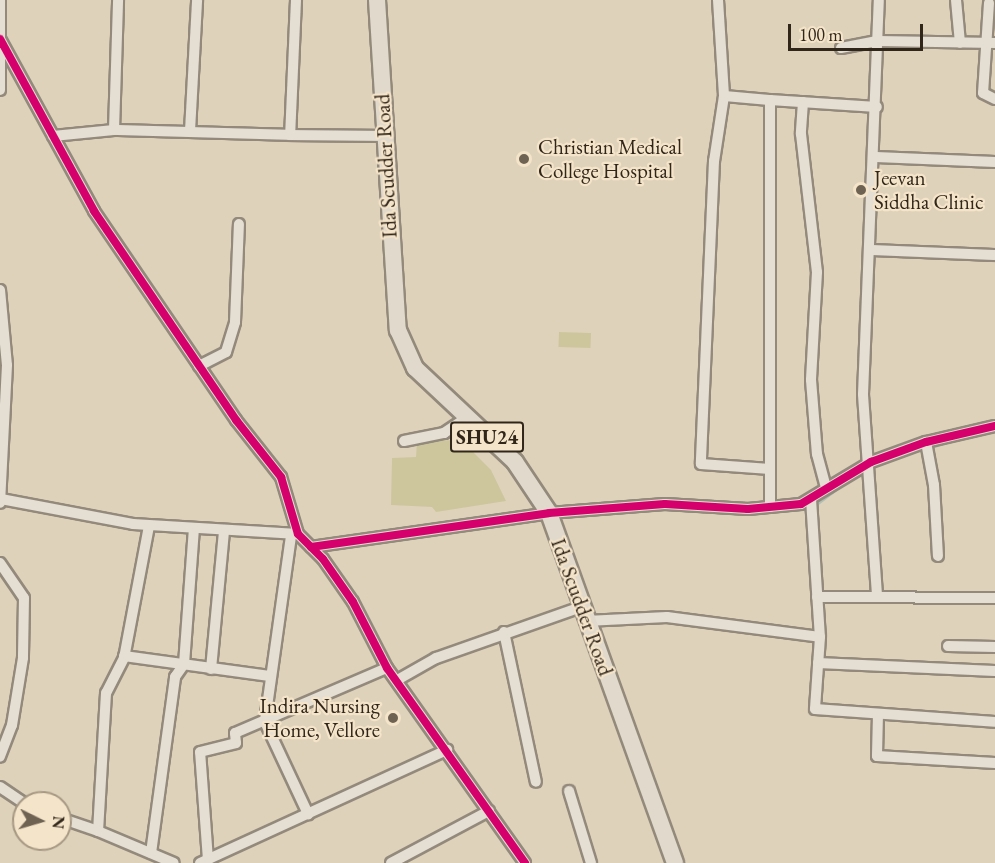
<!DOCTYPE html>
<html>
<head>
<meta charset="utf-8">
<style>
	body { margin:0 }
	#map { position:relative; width:995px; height:863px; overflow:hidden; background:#dfd2bb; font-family:"EB Garamond",serif }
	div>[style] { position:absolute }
	.green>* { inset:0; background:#cdc69d; transform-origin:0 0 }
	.stream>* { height:3px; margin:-1.5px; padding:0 1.5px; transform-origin:1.5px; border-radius:1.5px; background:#afbfb4 }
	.roads { filter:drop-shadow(2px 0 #938a7c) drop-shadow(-2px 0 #938a7c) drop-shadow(0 2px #938a7c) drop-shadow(0 -2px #938a7c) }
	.minor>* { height:10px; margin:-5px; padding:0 5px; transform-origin:5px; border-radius:5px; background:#e5ded3 }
	.primary>* { height:16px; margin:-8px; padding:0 8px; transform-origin:8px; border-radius:8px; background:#e1d9cb }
	.cycleway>* { height:8px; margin:-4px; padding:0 4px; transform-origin:4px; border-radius:4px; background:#d6006c }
	.dots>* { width:16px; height:16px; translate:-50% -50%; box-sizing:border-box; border:3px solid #f4e4c9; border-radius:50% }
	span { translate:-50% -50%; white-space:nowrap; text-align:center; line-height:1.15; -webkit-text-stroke:4.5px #f4e4c9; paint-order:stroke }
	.shield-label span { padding:2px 4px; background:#f4e4c9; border:2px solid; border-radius:4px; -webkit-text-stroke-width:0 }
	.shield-label { font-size:20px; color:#31261a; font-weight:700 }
	.poi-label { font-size:21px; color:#31261a }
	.left { translate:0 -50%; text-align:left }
	.right { translate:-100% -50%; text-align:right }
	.street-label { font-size:21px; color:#31261a }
	.north { position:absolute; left:12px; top:791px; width:60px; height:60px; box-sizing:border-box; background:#f4e4c9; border:2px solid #a69883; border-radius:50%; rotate:95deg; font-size:16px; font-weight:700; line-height:24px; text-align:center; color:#31261a }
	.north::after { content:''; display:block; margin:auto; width:21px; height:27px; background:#6e6252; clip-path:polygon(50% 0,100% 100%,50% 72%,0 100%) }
	.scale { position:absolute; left:788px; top:24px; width:135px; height:27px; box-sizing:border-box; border:3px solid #31261a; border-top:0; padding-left:8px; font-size:18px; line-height:21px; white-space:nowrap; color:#31261a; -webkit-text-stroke:4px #f4e4c9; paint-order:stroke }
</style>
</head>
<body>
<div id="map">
	<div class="green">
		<i style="left:559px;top:332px;width:32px;height:15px;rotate:2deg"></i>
		<i style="clip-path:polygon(461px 440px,491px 470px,506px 501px,436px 512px,432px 507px,391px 505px,392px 458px,416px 457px,417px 441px)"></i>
	</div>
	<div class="stream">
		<i style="left:934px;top:446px;width:10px;rotate:-17deg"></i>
		<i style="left:815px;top:505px;width:26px;rotate:-37deg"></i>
	</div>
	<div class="roads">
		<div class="minor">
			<i style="left:296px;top:0;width:135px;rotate:92.5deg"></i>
			<i style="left:290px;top:135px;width:95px;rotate:0.6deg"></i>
			<i style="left:718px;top:0;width:96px;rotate:86.4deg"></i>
			<i style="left:724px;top:96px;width:66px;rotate:98.7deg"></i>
			<i style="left:714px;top:161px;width:303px;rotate:92.5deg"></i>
			<i style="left:701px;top:464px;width:69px;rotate:4.1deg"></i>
			<i style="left:770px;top:469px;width:38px;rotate:90deg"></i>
			<i style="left:956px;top:0;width:43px;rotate:84.7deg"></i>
			<i style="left:989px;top:3px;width:90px;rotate:93.8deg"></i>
			<i style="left:983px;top:93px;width:13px;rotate:27deg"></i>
			<i style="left:0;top:39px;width:196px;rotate:61.3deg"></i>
			<i style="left:94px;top:211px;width:253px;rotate:55.8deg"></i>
			<i style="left:236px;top:420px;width:73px;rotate:51.7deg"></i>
			<i style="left:281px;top:477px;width:59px;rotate:73.4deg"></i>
			<i style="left:298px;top:534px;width:35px;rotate:45deg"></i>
			<i style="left:323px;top:559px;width:52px;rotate:55.1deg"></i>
			<i style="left:353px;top:602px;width:74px;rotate:62.7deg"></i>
			<i style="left:387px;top:668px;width:239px;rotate:54.7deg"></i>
			<i style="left:841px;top:48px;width:38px;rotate:-11deg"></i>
			<i style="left:878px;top:41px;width:117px;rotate:1deg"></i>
			<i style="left:0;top:90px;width:90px;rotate:-90deg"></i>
			<i style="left:724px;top:96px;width:46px;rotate:5deg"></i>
			<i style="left:770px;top:100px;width:369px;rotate:90deg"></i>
			<i style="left:770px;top:100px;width:107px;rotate:3.7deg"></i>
			<i style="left:803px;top:102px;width:32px;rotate:94deg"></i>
			<i style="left:801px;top:134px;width:139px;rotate:83.4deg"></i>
			<i style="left:817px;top:272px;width:108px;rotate:93.2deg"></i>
			<i style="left:811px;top:380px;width:74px;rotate:85.4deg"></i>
			<i style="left:817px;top:454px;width:34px;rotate:75deg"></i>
			<i style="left:114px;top:130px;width:130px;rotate:-88.2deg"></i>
			<i style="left:190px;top:131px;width:131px;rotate:-86.9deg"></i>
			<i style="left:53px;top:136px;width:61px;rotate:-5.6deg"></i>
			<i style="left:114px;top:130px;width:176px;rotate:1.6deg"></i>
			<i style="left:876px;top:157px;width:119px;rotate:2.4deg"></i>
			<i style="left:871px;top:250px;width:124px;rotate:2.3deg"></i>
			<i style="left:0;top:290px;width:75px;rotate:84.7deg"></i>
			<i style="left:7px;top:365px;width:138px;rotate:92.9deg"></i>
			<i style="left:199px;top:366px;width:30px;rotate:-27deg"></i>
			<i style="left:226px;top:352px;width:31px;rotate:-73deg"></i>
			<i style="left:235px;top:322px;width:98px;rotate:-87.7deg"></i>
			<i style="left:404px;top:441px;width:41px;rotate:-11.3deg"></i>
			<i style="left:444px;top:433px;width:27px;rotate:-34deg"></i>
			<i style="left:926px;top:442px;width:44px;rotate:79.5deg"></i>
			<i style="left:934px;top:485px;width:71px;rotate:86.8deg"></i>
			<i style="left:1px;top:499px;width:134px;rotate:10.7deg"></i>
			<i style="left:133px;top:524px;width:165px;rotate:3.5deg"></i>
			<i style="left:811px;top:499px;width:138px;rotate:86.3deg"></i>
			<i style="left:149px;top:526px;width:134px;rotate:100.7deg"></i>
			<i style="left:124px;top:658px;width:39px;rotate:117deg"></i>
			<i style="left:106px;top:693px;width:138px;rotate:93.3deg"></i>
			<i style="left:98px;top:831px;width:82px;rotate:22.8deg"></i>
			<i style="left:291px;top:536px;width:188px;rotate:98deg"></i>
			<i style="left:265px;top:722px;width:102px;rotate:64.9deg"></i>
			<i style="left:311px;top:547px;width:240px;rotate:-8.1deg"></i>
			<i style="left:549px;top:513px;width:116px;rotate:-4.4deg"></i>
			<i style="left:665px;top:504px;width:83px;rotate:3.4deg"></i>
			<i style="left:748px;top:509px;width:53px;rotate:-5.4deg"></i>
			<i style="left:801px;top:504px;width:82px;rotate:-31deg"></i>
			<i style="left:871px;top:462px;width:59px;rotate:-20deg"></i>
			<i style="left:926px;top:442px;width:71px;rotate:-13.1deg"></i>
			<i style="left:0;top:563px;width:42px;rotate:55.6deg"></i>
			<i style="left:24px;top:598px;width:60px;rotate:91deg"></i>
			<i style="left:23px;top:658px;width:68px;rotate:99.3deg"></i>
			<i style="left:12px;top:725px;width:34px;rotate:111deg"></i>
			<i style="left:877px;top:595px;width:201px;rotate:-94deg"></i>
			<i style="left:863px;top:394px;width:394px;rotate:-87.7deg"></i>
			<i style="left:817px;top:597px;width:178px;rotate:0.3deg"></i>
			<i style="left:586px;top:621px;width:81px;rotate:-2.8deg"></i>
			<i style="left:667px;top:617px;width:154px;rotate:7.4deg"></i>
			<i style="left:820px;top:637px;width:72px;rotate:94deg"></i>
			<i style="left:815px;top:709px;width:180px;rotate:4.1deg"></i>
			<i style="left:504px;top:632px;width:153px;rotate:78deg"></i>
			<i style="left:948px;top:646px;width:47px;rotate:1.2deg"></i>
			<i style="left:124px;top:656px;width:147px;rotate:7.8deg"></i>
			<i style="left:818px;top:663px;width:177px;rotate:2.6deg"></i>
			<i style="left:211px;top:669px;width:139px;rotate:-84.6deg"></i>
			<i style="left:399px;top:679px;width:43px;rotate:-29.6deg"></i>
			<i style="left:436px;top:658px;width:154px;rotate:-19.4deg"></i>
			<i style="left:878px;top:714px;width:42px;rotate:91.4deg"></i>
			<i style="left:877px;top:756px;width:118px;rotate:3.4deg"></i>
			<i style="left:0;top:787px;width:29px;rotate:34deg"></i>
			<i style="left:569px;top:791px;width:75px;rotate:73deg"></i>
			<i style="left:60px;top:818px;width:40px;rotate:18.9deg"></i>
			<i style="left:151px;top:853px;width:178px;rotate:-82.2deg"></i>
			<i style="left:175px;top:677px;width:16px;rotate:-55deg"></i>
			<i style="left:184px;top:664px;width:135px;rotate:-85.8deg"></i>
			<i style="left:208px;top:860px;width:108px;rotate:-94.2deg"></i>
			<i style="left:200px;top:752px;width:37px;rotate:-14deg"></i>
			<i style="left:236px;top:743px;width:10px;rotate:-96deg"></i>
			<i style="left:235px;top:733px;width:165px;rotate:-23.2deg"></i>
			<i style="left:200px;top:863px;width:272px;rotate:-24.6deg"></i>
			<i style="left:391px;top:863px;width:111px;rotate:-28deg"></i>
		</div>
		<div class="primary">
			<i style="left:377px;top:0;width:331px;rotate:86.4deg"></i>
			<i style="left:398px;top:330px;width:42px;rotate:65.9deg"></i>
			<i style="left:415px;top:368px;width:137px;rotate:43.2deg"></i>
			<i style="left:515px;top:462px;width:61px;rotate:56.3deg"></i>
			<i style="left:549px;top:513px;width:372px;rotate:70.2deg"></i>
		</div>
	</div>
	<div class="cycleway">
		<i style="left:0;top:39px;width:196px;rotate:61.3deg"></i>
		<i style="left:94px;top:211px;width:253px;rotate:55.8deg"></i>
		<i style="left:236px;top:420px;width:73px;rotate:51.7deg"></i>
		<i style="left:281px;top:477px;width:59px;rotate:73.4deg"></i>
		<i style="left:298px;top:534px;width:35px;rotate:45deg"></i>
		<i style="left:323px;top:559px;width:52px;rotate:55.1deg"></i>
		<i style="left:353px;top:602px;width:74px;rotate:62.7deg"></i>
		<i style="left:387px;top:668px;width:239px;rotate:54.7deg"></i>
		<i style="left:311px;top:547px;width:240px;rotate:-8.1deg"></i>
		<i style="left:549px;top:513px;width:116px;rotate:-4.4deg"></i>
		<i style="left:665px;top:504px;width:83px;rotate:3.4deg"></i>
		<i style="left:748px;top:509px;width:53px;rotate:-5.4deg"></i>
		<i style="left:801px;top:504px;width:82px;rotate:-31deg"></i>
		<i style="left:871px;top:462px;width:59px;rotate:-20deg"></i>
		<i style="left:926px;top:442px;width:71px;rotate:-13.1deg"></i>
	</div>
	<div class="dots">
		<i style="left:524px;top:159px;background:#6e6252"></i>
		<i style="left:861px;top:190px;background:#6e6252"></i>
		<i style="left:393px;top:718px;background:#6e6252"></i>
	</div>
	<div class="shield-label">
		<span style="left:487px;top:437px">SHU24</span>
	</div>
	<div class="poi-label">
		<span class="left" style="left:538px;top:159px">Christian Medical<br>College Hospital</span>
		<span class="left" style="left:874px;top:190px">Jeevan<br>Siddha Clinic</span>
		<span class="right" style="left:380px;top:718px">Indira Nursing<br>Home, Vellore</span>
	</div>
	<div class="street-label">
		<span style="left:386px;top:166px;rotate:-93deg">Ida Scudder Road</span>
		<span style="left:582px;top:607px;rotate:70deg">Ida Scudder Road</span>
	</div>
	<div class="north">N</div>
	<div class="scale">100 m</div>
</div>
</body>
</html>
